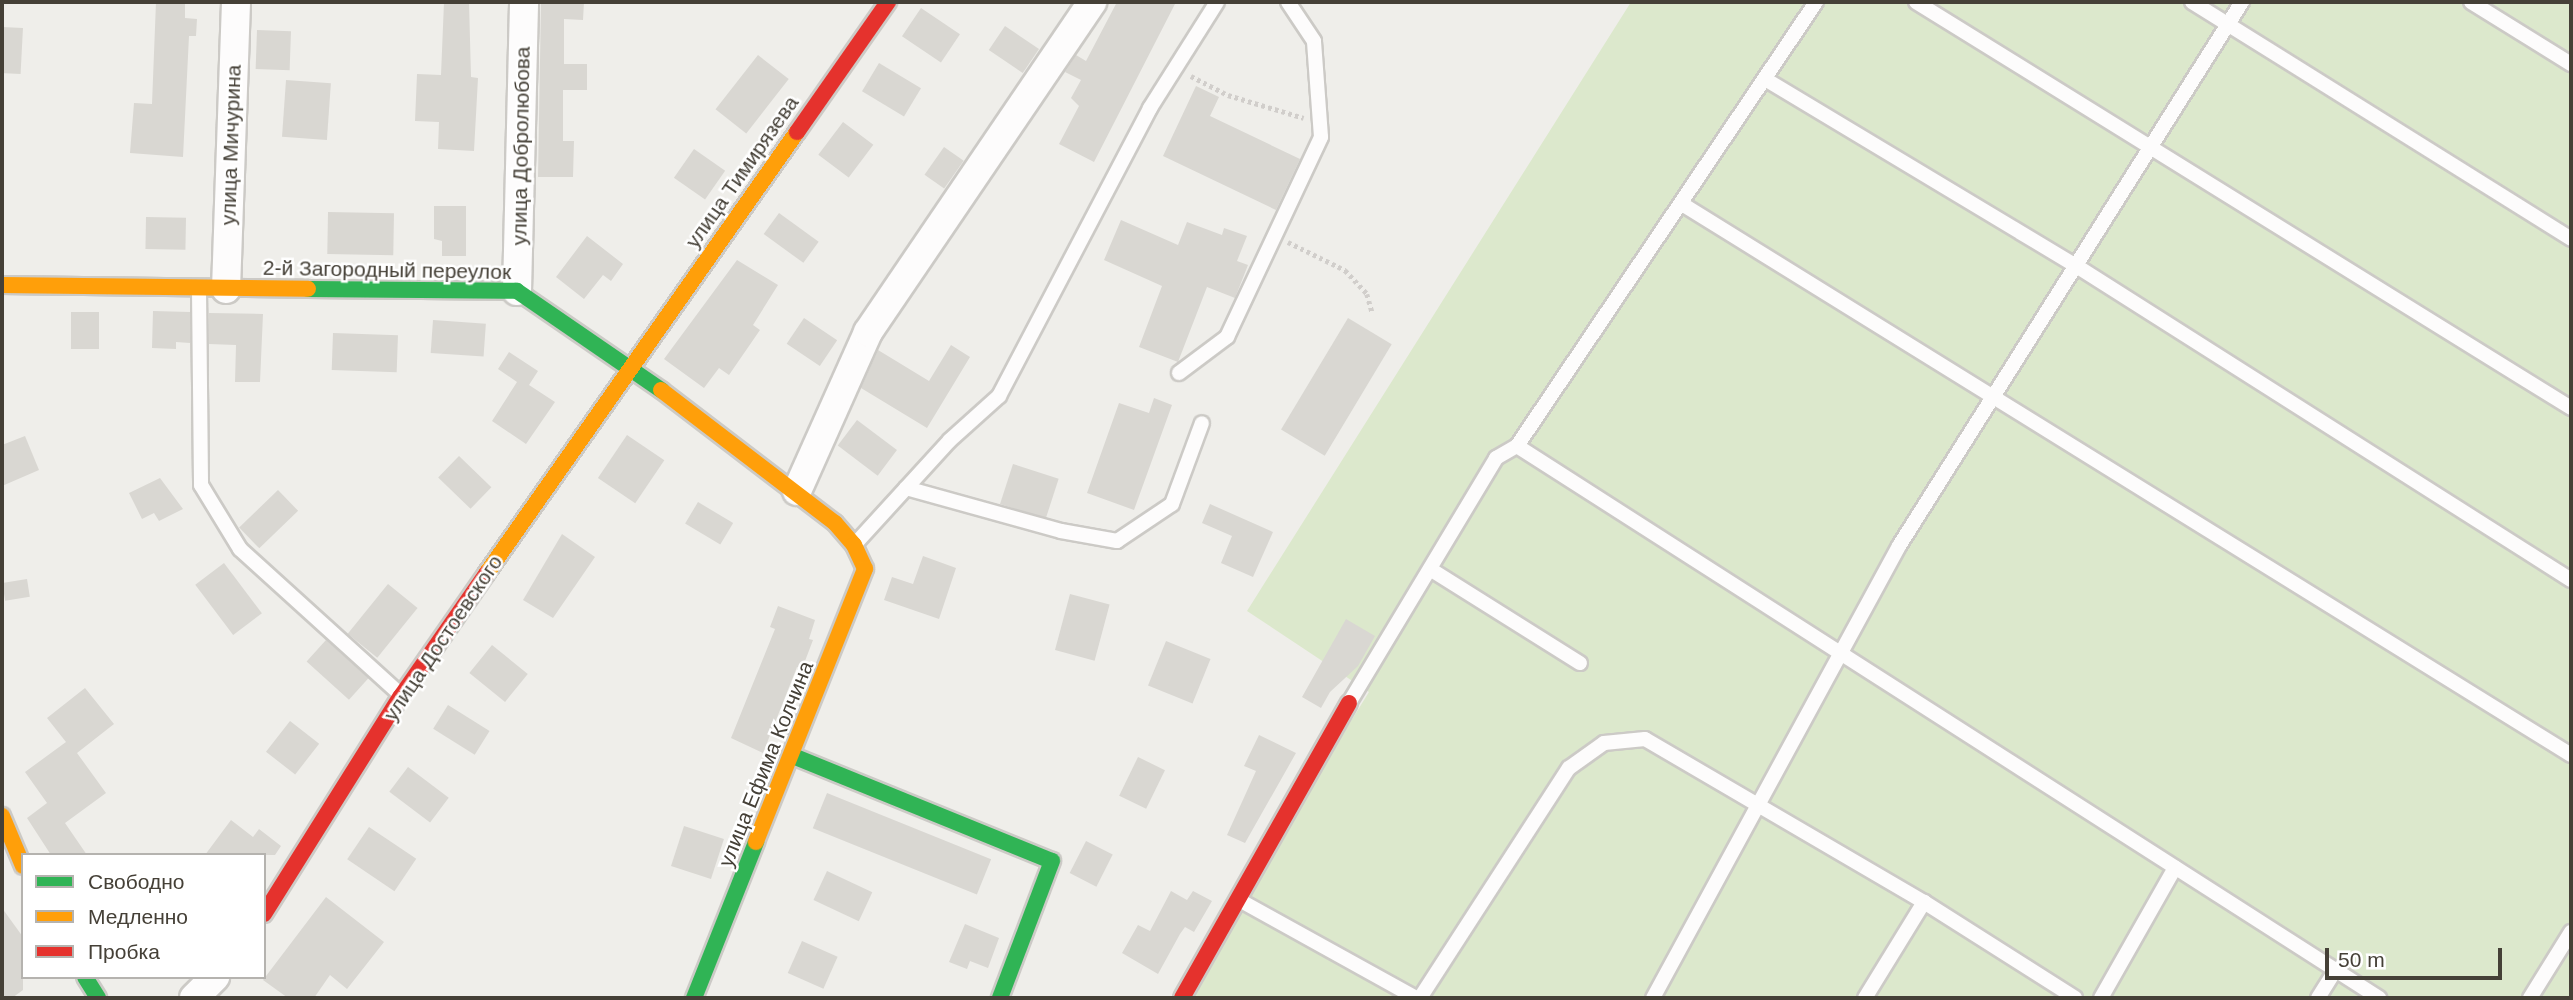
<!DOCTYPE html>
<html>
<head>
<meta charset="utf-8">
<style>
	body { margin:0 }
	#map { position:relative; width:2573px; height:1000px; overflow:hidden; background:#efeeea; font-family:Helvetica,sans-serif }
	div>[style] { position:absolute }
	.green>* { inset:0; background:#dce8cc }
	.building>* { inset:0; background:#d9d7d2; transform-origin:0 0 }
	.path>* { height:4.5px; margin-top:-2.25px; transform-origin:0; background:repeating-linear-gradient(90deg,#d1cecb 0 3.5px,transparent 0 7px) }
	.roads { filter:drop-shadow(2px 0 #cccac6) drop-shadow(-2px 0 #cccac6) drop-shadow(0 2px #cccac6) drop-shadow(0 -2px #cccac6) }
	.lane>* { height:14px; margin:-7px; padding:0 7px; transform-origin:7px; border-radius:7px; background:#fdfcfc }
	.street>* { height:28px; margin:-14px; padding:0 14px; transform-origin:14px; border-radius:14px; background:#fdfcfc }
	.fast>* { height:16px; margin:-8px; padding:0 8px; transform-origin:8px; border-radius:8px; background:#30b455 }
	.slow>* { height:16px; margin:-8px; padding:0 8px; transform-origin:8px; border-radius:8px; background:#ff9f0a }
	.jam>* { height:16px; margin:-8px; padding:0 8px; transform-origin:8px; border-radius:8px; background:#e5322d }
	span { translate:-50% -50%; white-space:nowrap; text-align:center; line-height:1.15; -webkit-text-stroke:5px #fff; paint-order:stroke }
	.street-label { font-size:21px; color:#454037 }
	.frame { position:absolute; inset:0; border:4px solid #454037; pointer-events:none }
	.legend { position:absolute; left:21px; top:853px; width:245px; height:126px; box-sizing:border-box; background:#fff; border:2px solid #b5b3af; margin:0; padding:9px 12px; list-style:none; font-size:21px; color:#454037 }
	.legend li { display:flex; align-items:center; gap:14px; height:35px }
	.legend b { width:35px; border:2px solid #b5b3af }
	.scale { position:absolute; left:2325px; top:948px; width:177px; height:32px; box-sizing:border-box; border:4px solid #454037; border-top:0; padding-left:9px; font-size:21px; line-height:24px; white-space:nowrap; color:#454037; -webkit-text-stroke:5px #fff; paint-order:stroke }
</style>
</head>
<body>
<div id="map">
	<div class="green">
		<i style="clip-path:polygon(1631px 2px,2571px 2px,2571px 998px,1179px 998px,1369px 692px,1247px 611px)"></i>
	</div>
	<div class="building">
		<i style="clip-path:polygon(156px 2px,185px 2px,185px 18px,197px 19px,196px 36px,189px 36px,183px 157px,130px 153px,134px 103px,152px 104px)"></i>
		<i style="clip-path:polygon(444px 2px,469px 2px,471px 77px,478px 78px,474px 151px,438px 149px,439px 122px,415px 121px,417px 74px,441px 75px)"></i>
		<i style="clip-path:polygon(541px 2px,584px 2px,583px 20px,564px 19px,564px 64px,587px 64px,587px 90px,563px 90px,563px 141px,574px 141px,573px 177px,538px 177px)"></i>
		<i style="clip-path:polygon(1117px 2px,1176px 2px,1094px 162px,1059px 144px,1079px 106px,1071px 98px,1081px 80px,1065px 72px,1076px 55px,1086px 61px)"></i>
		<i style="left:921px;top:8px;width:47px;height:34px;rotate:34deg"></i>
		<i style="left:1005px;top:26px;width:41px;height:29px;rotate:34deg"></i>
		<i style="left:2px;top:27px;width:21px;height:46px;rotate:3deg"></i>
		<i style="left:257px;top:30px;width:34px;height:39px;rotate:2deg"></i>
		<i style="left:758px;top:55px;width:39px;height:69px;rotate:38deg"></i>
		<i style="left:879px;top:63px;width:49px;height:33px;rotate:31deg"></i>
		<i style="left:286px;top:80px;width:45px;height:57px;rotate:4deg"></i>
		<i style="clip-path:polygon(1196px 86px,1219px 97px,1210px 116px,1300px 159px,1276px 210px,1163px 156px)"></i>
		<i style="left:843px;top:122px;width:38px;height:41px;rotate:37deg"></i>
		<i style="left:944px;top:147px;width:24px;height:34px;rotate:35deg"></i>
		<i style="left:694px;top:149px;width:38px;height:35px;rotate:35deg"></i>
		<i style="clip-path:polygon(434px 206px,466px 206px,466px 256px,442px 256px,442px 241px,434px 239px)"></i>
		<i style="left:328px;top:212px;width:66px;height:42px;rotate:1deg"></i>
		<i style="left:779px;top:213px;width:49px;height:26px;rotate:36deg"></i>
		<i style="left:146px;top:217px;width:40px;height:32px;rotate:1deg"></i>
		<i style="clip-path:polygon(1121px 220px,1178px 245px,1187px 222px,1222px 235px,1224px 228px,1247px 236px,1237px 261px,1248px 265px,1235px 298px,1207px 287px,1178px 362px,1139px 347px,1162px 286px,1104px 260px)"></i>
		<i style="clip-path:polygon(587px 236px,623px 264px,611px 281px,603px 275px,584px 299px,556px 277px)"></i>
		<i style="clip-path:polygon(737px 260px,778px 285px,753px 325px,760px 330px,729px 375px,719px 368px,704px 388px,664px 359px)"></i>
		<i style="clip-path:polygon(153px 311px,190px 312px,190px 343px,176px 342px,176px 349px,152px 348px)"></i>
		<i style="left:71px;top:312px;width:28px;height:37px"></i>
		<i style="clip-path:polygon(209px 313px,263px 314px,260px 382px,235px 382px,236px 345px,209px 344px)"></i>
		<i style="left:804px;top:318px;width:40px;height:31px;rotate:34deg"></i>
		<i style="left:1348px;top:318px;width:51px;height:130px;rotate:31deg"></i>
		<i style="left:433px;top:320px;width:53px;height:33px;rotate:4deg"></i>
		<i style="left:333px;top:333px;width:65px;height:37px;rotate:2deg"></i>
		<i style="clip-path:polygon(951px 345px,970px 357px,927px 428px,861px 388px,878px 350px,929px 381px)"></i>
		<i style="clip-path:polygon(509px 352px,538px 371px,529px 385px,555px 402px,526px 444px,492px 421px,517px 382px,498px 369px)"></i>
		<i style="clip-path:polygon(1154px 398px,1172px 405px,1134px 510px,1087px 493px,1119px 403px,1149px 413px)"></i>
		<i style="left:857px;top:420px;width:50px;height:32px;rotate:37deg"></i>
		<i style="left:627px;top:435px;width:45px;height:52px;rotate:34deg"></i>
		<i style="clip-path:polygon(25px 436px,39px 470px,2px 486px,2px 445px)"></i>
		<i style="left:459px;top:456px;width:45px;height:30px;rotate:44deg"></i>
		<i style="left:1013px;top:464px;width:48px;height:42px;rotate:18deg"></i>
		<i style="clip-path:polygon(160px 478px,183px 509px,159px 521px,154px 513px,142px 519px,129px 493px)"></i>
		<i style="left:278px;top:490px;width:29px;height:54px;rotate:46deg"></i>
		<i style="left:698px;top:502px;width:41px;height:25px;rotate:31deg"></i>
		<i style="clip-path:polygon(1210px 504px,1273px 532px,1253px 577px,1221px 563px,1232px 536px,1202px 523px)"></i>
		<i style="clip-path:polygon(562px 534px,595px 557px,553px 618px,523px 600px)"></i>
		<i style="clip-path:polygon(923px 556px,956px 568px,939px 619px,884px 600px,892px 577px,913px 584px)"></i>
		<i style="left:224px;top:563px;width:63px;height:36px;rotate:53deg"></i>
		<i style="left:27px;top:579px;width:18px;height:25px;rotate:81deg"></i>
		<i style="left:388px;top:584px;width:38px;height:64px;rotate:39deg"></i>
		<i style="left:1070px;top:594px;width:41px;height:58px;rotate:15deg"></i>
		<i style="clip-path:polygon(778px 606px,815px 620px,809px 639px,813px 640px,802px 669px,797px 667px,763px 753px,731px 738px,775px 629px,770px 627px)"></i>
		<i style="clip-path:polygon(1346px 619px,1375px 636px,1358px 666px,1330px 692px,1321px 708px,1302px 697px)"></i>
		<i style="left:326px;top:640px;width:57px;height:29px;rotate:42deg"></i>
		<i style="left:1166px;top:641px;width:48px;height:48px;rotate:22deg"></i>
		<i style="left:492px;top:645px;width:46px;height:36px;rotate:39deg"></i>
		<i style="clip-path:polygon(85px 688px,114px 724px,77px 753px,106px 793px,65px 823px,87px 855px,51px 855px,27px 818px,47px 803px,25px 772px,66px 742px,47px 718px)"></i>
		<i style="left:448px;top:705px;width:49px;height:28px;rotate:32deg"></i>
		<i style="left:290px;top:721px;width:37px;height:39px;rotate:38deg"></i>
		<i style="clip-path:polygon(1259px 735px,1296px 753px,1245px 843px,1227px 835px,1256px 771px,1244px 766px)"></i>
		<i style="left:1138px;top:757px;width:30px;height:43px;rotate:26deg"></i>
		<i style="left:408px;top:767px;width:51px;height:31px;rotate:37deg"></i>
		<i style="left:827px;top:793px;width:177px;height:38px;rotate:22deg"></i>
		<i style="clip-path:polygon(231px 820px,253px 837px,259px 829px,281px 846px,275px 855px,205px 855px)"></i>
		<i style="left:684px;top:826px;width:42px;height:42px;rotate:18deg"></i>
		<i style="left:369px;top:827px;width:57px;height:39px;rotate:34deg"></i>
		<i style="left:1086px;top:841px;width:30px;height:36px;rotate:27deg"></i>
		<i style="left:827px;top:871px;width:50px;height:32px;rotate:25deg"></i>
		<i style="clip-path:polygon(1171px 891px,1187px 900px,1193px 891px,1212px 901px,1194px 932px,1185px 927px,1180px 934px,1158px 974px,1122px 953px,1138px 925px,1150px 931px)"></i>
		<i style="clip-path:polygon(326px 897px,384px 942px,347px 989px,330px 975px,314px 998px,288px 998px,263px 980px)"></i>
		<i style="clip-path:polygon(2px 908px,23px 937px,23px 990px,12px 998px,2px 998px)"></i>
		<i style="clip-path:polygon(965px 924px,999px 938px,988px 968px,970px 961px,967px 969px,949px 962px)"></i>
		<i style="left:802px;top:941px;width:39px;height:35px;rotate:24deg"></i>
	</div>
	<div class="path">
		<i style="left:1191px;top:76px;width:42px;rotate:27.2deg"></i>
		<i style="left:1228px;top:95px;width:79px;rotate:16.8deg"></i>
		<i style="left:1288px;top:242px;width:64px;rotate:26.2deg"></i>
		<i style="left:1345px;top:270px;width:33px;rotate:47deg"></i>
		<i style="left:1367px;top:294px;width:18px;rotate:74deg"></i>
	</div>
	<div class="roads">
		<div class="lane">
			<i style="left:1916px;top:2px;width:771px;rotate:31.79deg"></i>
			<i style="left:2192px;top:2px;width:447px;rotate:32deg"></i>
			<i style="left:2471px;top:2px;width:118px;rotate:31.8deg"></i>
			<i style="left:1765px;top:79px;width:365px;rotate:31deg"></i>
			<i style="left:2078px;top:267px;width:584px;rotate:32.41deg"></i>
			<i style="left:1682px;top:204px;width:1046px;rotate:31.79deg"></i>
			<i style="left:199px;top:290px;width:195px;rotate:89.4deg"></i>
			<i style="left:201px;top:485px;width:75px;rotate:58.6deg"></i>
			<i style="left:240px;top:549px;width:217px;rotate:42.2deg"></i>
			<i style="left:1179px;top:373px;width:60px;rotate:-36.9deg"></i>
			<i style="left:1227px;top:337px;width:221px;rotate:-64.8deg"></i>
			<i style="left:1321px;top:137px;width:96px;rotate:-94.2deg"></i>
			<i style="left:1314px;top:41px;width:47px;rotate:-123.7deg"></i>
			<i style="left:1517px;top:446px;width:1024px;rotate:32.63deg"></i>
			<i style="left:906px;top:488px;width:161px;rotate:15.5deg"></i>
			<i style="left:1061px;top:531px;width:57px;rotate:10.1deg"></i>
			<i style="left:1117px;top:541px;width:66px;rotate:-33.9deg"></i>
			<i style="left:1172px;top:504px;width:86px;rotate:-69.7deg"></i>
			<i style="left:856px;top:543px;width:139px;rotate:-47.6deg"></i>
			<i style="left:950px;top:440px;width:66px;rotate:-41.9deg"></i>
			<i style="left:999px;top:396px;width:325px;rotate:-62.3deg"></i>
			<i style="left:1150px;top:108px;width:125px;rotate:-57.7deg"></i>
			<i style="left:1430px;top:569px;width:177px;rotate:32.1deg"></i>
			<i style="left:1349px;top:703px;width:286px;rotate:-59deg"></i>
			<i style="left:1496px;top:458px;width:24px;rotate:-30deg"></i>
			<i style="left:1517px;top:446px;width:535px;rotate:-56.04deg"></i>
			<i style="left:1241px;top:901px;width:200px;rotate:29deg"></i>
			<i style="left:1420px;top:998px;width:274px;rotate:-57.1deg"></i>
			<i style="left:1569px;top:768px;width:43px;rotate:-35.5deg"></i>
			<i style="left:1604px;top:743px;width:41px;rotate:-5.6deg"></i>
			<i style="left:1645px;top:739px;width:323px;rotate:30.3deg"></i>
			<i style="left:1924px;top:902px;width:179px;rotate:32.4deg"></i>
			<i style="left:1653px;top:998px;width:515px;rotate:-61.44deg"></i>
			<i style="left:1899px;top:546px;width:643px;rotate:-57.77deg"></i>
			<i style="left:1865px;top:998px;width:113px;rotate:-58.4deg"></i>
			<i style="left:2101px;top:998px;width:150px;rotate:-60.4deg"></i>
			<i style="left:2318px;top:998px;width:32px;rotate:-58deg"></i>
			<i style="left:2530px;top:998px;width:78px;rotate:-58.2deg"></i>
		</div>
		<div class="street">
			<i style="left:226px;top:289px;width:287px;rotate:-88deg"></i>
			<i style="left:517px;top:291px;width:289px;rotate:-88.6deg"></i>
			<i style="left:797px;top:491px;width:174px;rotate:-65.9deg"></i>
			<i style="left:868px;top:332px;width:399px;rotate:-55.8deg"></i>
			<i style="left:194px;top:998px;width:30px;rotate:-45deg"></i>
		</div>
		<div class="fast">
			<i style="left:308px;top:289px;width:209px;rotate:0.5deg"></i>
			<i style="left:517px;top:291px;width:175px;rotate:34.5deg"></i>
			<i style="left:793px;top:756px;width:279px;rotate:22.1deg"></i>
			<i style="left:1052px;top:861px;width:147px;rotate:110.8deg"></i>
			<i style="left:85px;top:977px;width:25px;rotate:58deg"></i>
			<i style="left:694px;top:998px;width:168px;rotate:-68.3deg"></i>
		</div>
		<div class="slow">
			<i style="left:2px;top:285px;width:306px;rotate:0.7deg"></i>
			<i style="left:661px;top:390px;width:219px;rotate:37.4deg"></i>
			<i style="left:835px;top:523px;width:29px;rotate:49deg"></i>
			<i style="left:854px;top:545px;width:26px;rotate:65deg"></i>
			<i style="left:865px;top:569px;width:294px;rotate:111.8deg"></i>
			<i style="left:486px;top:574px;width:540px;rotate:-54.87deg"></i>
			<i style="left:2px;top:816px;width:54px;rotate:67.2deg"></i>
		</div>
		<div class="jam">
			<i style="left:797px;top:132px;width:159px;rotate:-55deg"></i>
			<i style="left:264px;top:914px;width:257px;rotate:-57.9deg"></i>
			<i style="left:401px;top:696px;width:149px;rotate:-55.1deg"></i>
			<i style="left:1182px;top:998px;width:339px;rotate:-60.5deg"></i>
		</div>
	</div>
	<div class="street-label">
		<span style="left:231px;top:145px;rotate:-88deg">улица Мичурина</span>
		<span style="left:521px;top:146px;rotate:-89deg">улица Добролюбова</span>
		<span style="left:742px;top:172px;rotate:-55deg">улица Тимирязева</span>
		<span style="left:387px;top:270px;rotate:1deg">2-й Загородный переулок</span>
		<span style="left:443px;top:638px;rotate:-56deg">улица Достоевского</span>
		<span style="left:766px;top:764px;rotate:-68deg">улица Ефима Колчина</span>
	</div>
	<div class="frame"></div>
	<ul class="legend">
	<li><b style="height:9px;background:#30b455"></b>Свободно</li>
	<li><b style="height:9px;background:#ff9f0a"></b>Медленно</li>
	<li><b style="height:9px;background:#e5322d"></b>Пробка</li>
	</ul>
	<div class="scale">50 m</div>
</div>
</body>
</html>
